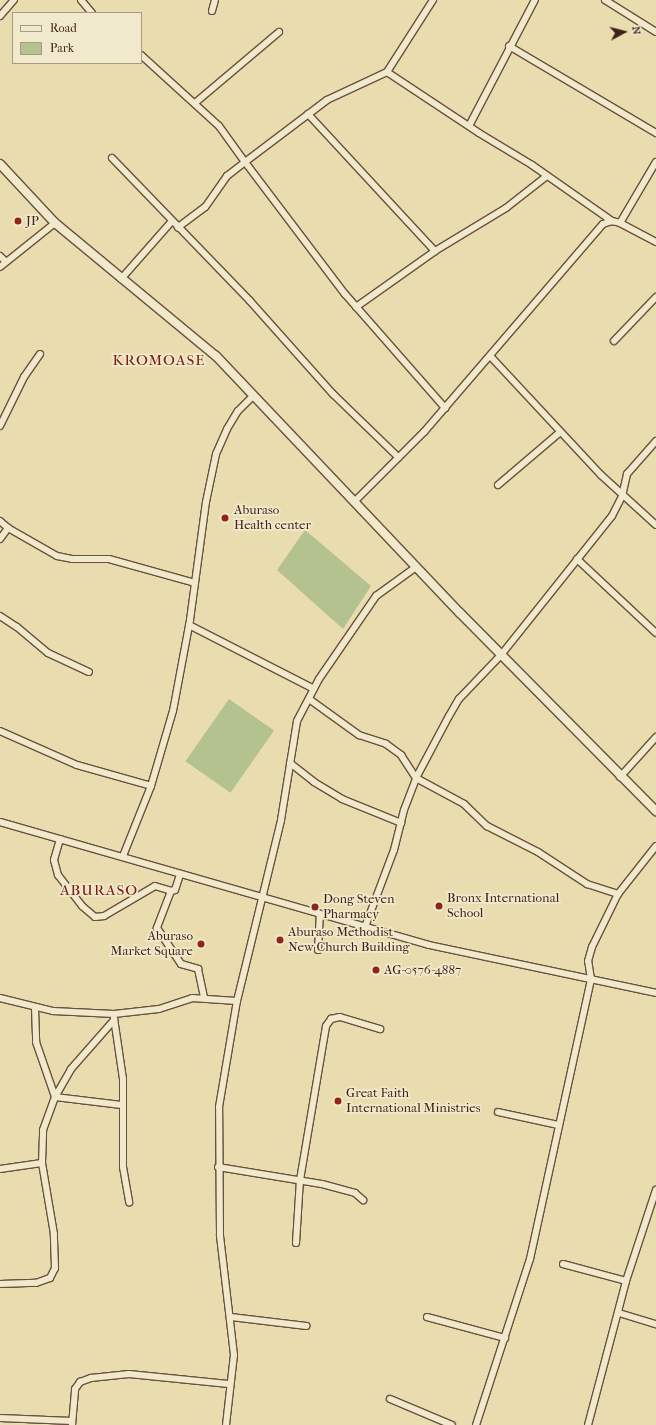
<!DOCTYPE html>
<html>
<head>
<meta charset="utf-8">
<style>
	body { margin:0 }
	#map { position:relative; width:656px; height:1425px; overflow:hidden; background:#e9ddb0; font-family:"IM FELL French Canon",serif }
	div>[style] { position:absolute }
	.green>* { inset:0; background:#b3c28e; transform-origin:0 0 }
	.roads { filter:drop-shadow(1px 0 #6a513d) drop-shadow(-1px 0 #6a513d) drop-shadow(0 1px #6a513d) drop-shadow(0 -1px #6a513d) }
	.minor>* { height:6px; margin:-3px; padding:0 3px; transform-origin:3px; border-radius:3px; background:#f1e9cc }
	.tertiary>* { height:8px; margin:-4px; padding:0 4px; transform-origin:4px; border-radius:4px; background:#f1e9cc }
	.dots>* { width:11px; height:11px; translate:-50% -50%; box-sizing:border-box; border:2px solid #f1e9cc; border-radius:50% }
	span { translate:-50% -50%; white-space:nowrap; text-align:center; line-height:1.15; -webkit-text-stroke:3.5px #f1e9cc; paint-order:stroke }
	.poi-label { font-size:13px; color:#3f2217 }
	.left { translate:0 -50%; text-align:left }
	.right { translate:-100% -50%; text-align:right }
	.quarter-label { font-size:15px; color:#7a1f14; letter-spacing:1px }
	.legend { position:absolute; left:12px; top:12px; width:130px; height:52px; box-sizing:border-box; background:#f1e9cc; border:1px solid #aa9984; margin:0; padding:5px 7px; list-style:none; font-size:12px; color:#3f2217 }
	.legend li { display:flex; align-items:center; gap:8px; height:20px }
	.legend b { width:20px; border:1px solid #aa9984 }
	.north { position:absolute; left:604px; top:12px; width:40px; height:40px; -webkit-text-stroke:3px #f1e9cc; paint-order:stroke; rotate:83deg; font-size:11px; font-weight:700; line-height:16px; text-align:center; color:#3f2217 }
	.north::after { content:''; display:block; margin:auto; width:14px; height:18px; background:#3f2217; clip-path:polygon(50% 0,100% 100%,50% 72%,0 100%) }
</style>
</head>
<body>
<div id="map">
	<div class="green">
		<i style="clip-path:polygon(305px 530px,371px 586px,343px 629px,277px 570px)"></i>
		<i style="left:229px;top:699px;width:55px;height:76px;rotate:35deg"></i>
	</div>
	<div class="roads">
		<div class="minor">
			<i style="left:81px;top:0;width:17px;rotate:50deg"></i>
			<i style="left:433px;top:0;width:85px;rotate:122.6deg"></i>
			<i style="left:387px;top:72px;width:66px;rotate:155deg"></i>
			<i style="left:327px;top:100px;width:103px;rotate:142.9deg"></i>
			<i style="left:245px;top:162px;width:166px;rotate:52.9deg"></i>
			<i style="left:345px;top:294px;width:152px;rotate:48.7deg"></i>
			<i style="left:605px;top:0;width:60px;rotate:32.1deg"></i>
			<i style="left:212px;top:11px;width:11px;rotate:-75deg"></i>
			<i style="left:0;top:16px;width:21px;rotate:-49deg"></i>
			<i style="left:509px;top:46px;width:171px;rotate:30.6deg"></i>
			<i style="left:141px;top:55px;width:105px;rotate:42.3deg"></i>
			<i style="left:219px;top:126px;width:44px;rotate:54.2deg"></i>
			<i style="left:245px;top:162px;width:23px;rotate:142deg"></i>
			<i style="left:227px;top:176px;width:38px;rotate:125deg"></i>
			<i style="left:205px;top:207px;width:34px;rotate:143deg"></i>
			<i style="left:387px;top:72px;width:110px;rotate:33.5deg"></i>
			<i style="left:479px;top:133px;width:62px;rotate:31.1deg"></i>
			<i style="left:532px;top:165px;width:98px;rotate:35deg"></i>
			<i style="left:195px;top:103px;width:110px;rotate:-40.2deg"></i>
			<i style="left:308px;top:114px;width:187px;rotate:47.2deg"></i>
			<i style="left:469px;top:126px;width:142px;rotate:-62.4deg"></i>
			<i style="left:112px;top:158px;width:199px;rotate:46deg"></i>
			<i style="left:250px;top:301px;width:125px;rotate:48.3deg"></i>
			<i style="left:333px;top:394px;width:91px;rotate:44.1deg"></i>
			<i style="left:620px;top:223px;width:71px;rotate:-59.5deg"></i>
			<i style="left:0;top:256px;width:8px;rotate:45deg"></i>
			<i style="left:0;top:267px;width:70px;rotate:-38.7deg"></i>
			<i style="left:121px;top:279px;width:77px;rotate:-48.7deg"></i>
			<i style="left:356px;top:307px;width:97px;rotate:-35.3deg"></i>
			<i style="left:435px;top:251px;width:83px;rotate:-31.2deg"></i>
			<i style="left:506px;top:208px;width:52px;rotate:-38deg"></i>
			<i style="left:614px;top:341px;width:61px;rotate:-46.3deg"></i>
			<i style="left:491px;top:357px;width:161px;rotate:47deg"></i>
			<i style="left:601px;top:475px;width:74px;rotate:42.3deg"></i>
			<i style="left:0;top:426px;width:55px;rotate:-63.9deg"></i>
			<i style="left:24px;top:377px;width:28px;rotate:-55deg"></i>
			<i style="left:498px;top:485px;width:80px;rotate:-40.4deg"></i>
			<i style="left:355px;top:501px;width:98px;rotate:-45deg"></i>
			<i style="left:424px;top:432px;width:274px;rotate:-49.3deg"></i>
			<i style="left:603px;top:224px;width:9px;rotate:-18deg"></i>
			<i style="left:612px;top:221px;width:8px;rotate:14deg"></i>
			<i style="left:620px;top:223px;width:41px;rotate:27.8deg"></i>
			<i style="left:0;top:521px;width:11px;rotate:41deg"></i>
			<i style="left:8px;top:528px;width:56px;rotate:29.7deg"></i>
			<i style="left:57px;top:556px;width:15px;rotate:11deg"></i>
			<i style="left:72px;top:559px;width:37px"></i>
			<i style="left:109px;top:559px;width:89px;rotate:15.6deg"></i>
			<i style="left:0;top:539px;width:14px;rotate:-54deg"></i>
			<i style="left:577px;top:559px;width:108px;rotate:43.1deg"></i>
			<i style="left:0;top:616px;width:20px;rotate:33deg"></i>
			<i style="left:17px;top:627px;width:40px;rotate:40deg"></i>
			<i style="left:48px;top:653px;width:45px;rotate:24.9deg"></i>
			<i style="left:189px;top:625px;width:140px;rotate:27.1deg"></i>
			<i style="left:309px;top:699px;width:62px;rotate:35.8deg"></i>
			<i style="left:359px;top:735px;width:28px;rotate:18deg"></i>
			<i style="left:386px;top:744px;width:19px;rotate:36deg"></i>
			<i style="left:401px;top:755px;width:27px;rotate:57deg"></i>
			<i style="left:416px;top:778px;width:55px;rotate:28.4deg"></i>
			<i style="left:464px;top:804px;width:32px;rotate:44deg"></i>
			<i style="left:487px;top:826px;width:57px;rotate:27deg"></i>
			<i style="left:538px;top:852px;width:59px;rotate:33.1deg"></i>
			<i style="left:587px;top:884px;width:33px;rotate:18deg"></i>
			<i style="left:0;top:731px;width:84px;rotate:23.8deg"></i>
			<i style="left:77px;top:765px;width:77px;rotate:15.8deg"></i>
			<i style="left:290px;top:763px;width:31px;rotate:38deg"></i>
			<i style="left:314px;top:782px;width:33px;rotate:31deg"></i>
			<i style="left:342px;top:799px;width:64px;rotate:22.1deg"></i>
			<i style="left:620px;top:777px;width:54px;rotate:-48deg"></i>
			<i style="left:0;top:822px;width:446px;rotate:16deg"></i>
			<i style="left:429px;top:945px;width:232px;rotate:11.9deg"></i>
			<i style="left:60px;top:839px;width:22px;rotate:106deg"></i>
			<i style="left:54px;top:860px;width:16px;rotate:75deg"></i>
			<i style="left:58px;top:875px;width:39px;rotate:52deg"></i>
			<i style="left:82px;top:906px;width:17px;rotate:40deg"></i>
			<i style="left:95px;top:917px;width:9px;rotate:-6deg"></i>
			<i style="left:104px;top:916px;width:59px;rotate:-30.5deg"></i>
			<i style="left:155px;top:886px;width:17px;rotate:17deg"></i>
			<i style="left:171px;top:891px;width:4px;rotate:-14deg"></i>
			<i style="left:175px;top:890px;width:16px;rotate:-72deg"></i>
			<i style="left:123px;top:856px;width:75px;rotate:-68.2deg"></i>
			<i style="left:151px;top:786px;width:78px;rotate:-73.7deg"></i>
			<i style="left:173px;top:711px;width:93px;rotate:-79.4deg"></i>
			<i style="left:190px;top:620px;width:119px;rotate:-82.3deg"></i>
			<i style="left:206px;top:502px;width:49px;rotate:-78.2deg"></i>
			<i style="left:216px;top:454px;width:27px;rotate:-66deg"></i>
			<i style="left:227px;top:429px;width:21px;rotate:-59deg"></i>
			<i style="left:238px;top:411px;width:21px;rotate:-45deg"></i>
			<i style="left:171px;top:891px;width:40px;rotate:111deg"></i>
			<i style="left:157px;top:928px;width:43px;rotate:56.3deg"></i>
			<i style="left:181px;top:964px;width:18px;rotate:16deg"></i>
			<i style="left:198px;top:969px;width:30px;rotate:78deg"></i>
			<i style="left:365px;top:927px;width:82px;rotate:-69.4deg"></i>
			<i style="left:394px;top:850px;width:41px;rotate:-76deg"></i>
			<i style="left:404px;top:810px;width:34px;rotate:-69deg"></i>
			<i style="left:416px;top:778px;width:70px;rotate:-62deg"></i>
			<i style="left:449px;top:716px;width:20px;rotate:-60deg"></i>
			<i style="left:459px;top:699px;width:61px;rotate:-46.3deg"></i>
			<i style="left:501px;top:655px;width:178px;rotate:-51.4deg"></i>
			<i style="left:612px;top:516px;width:22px;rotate:-63deg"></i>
			<i style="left:622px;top:496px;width:23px;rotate:-77deg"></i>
			<i style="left:627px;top:474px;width:44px;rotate:-48.7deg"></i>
			<i style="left:318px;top:950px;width:36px;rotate:-87deg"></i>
			<i style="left:0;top:998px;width:55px;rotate:13.8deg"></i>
			<i style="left:53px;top:1011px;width:61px;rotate:2.8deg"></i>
			<i style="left:114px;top:1014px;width:45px;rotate:-6.3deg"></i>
			<i style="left:159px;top:1009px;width:35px;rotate:-18deg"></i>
			<i style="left:192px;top:998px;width:45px;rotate:3.8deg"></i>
			<i style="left:35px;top:1008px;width:34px;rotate:88deg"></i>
			<i style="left:36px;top:1042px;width:58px;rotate:70.9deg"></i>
			<i style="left:114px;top:1018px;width:62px;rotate:81.6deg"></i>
			<i style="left:123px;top:1079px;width:88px;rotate:90deg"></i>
			<i style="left:123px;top:1167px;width:36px;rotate:80deg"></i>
			<i style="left:55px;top:1097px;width:67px;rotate:6.8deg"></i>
			<i style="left:498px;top:1112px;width:61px;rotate:12.2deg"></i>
			<i style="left:218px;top:1167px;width:105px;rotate:9.3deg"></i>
			<i style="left:322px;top:1184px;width:34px;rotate:15deg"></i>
			<i style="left:355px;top:1193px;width:11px;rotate:41deg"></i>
			<i style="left:0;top:1169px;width:42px;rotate:-8.1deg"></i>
			<i style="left:296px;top:1243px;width:63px;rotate:-86.4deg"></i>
			<i style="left:300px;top:1180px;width:156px;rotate:-80.4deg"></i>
			<i style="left:326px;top:1026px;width:9px;rotate:-54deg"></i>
			<i style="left:331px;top:1019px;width:9px;rotate:-13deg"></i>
			<i style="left:340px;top:1017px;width:42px;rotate:16.7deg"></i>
			<i style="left:563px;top:1264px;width:65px;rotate:15.1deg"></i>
			<i style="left:0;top:1284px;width:36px;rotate:-2deg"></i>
			<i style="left:36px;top:1283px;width:15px;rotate:-20deg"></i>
			<i style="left:50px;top:1278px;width:11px;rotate:-63deg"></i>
			<i style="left:55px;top:1268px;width:34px;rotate:-92deg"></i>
			<i style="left:54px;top:1234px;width:72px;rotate:-99.6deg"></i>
			<i style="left:42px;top:1163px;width:33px;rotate:-88deg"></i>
			<i style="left:43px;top:1130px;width:35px;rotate:-70deg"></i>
			<i style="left:55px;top:1097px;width:32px;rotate:-60deg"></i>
			<i style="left:71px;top:1069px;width:65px;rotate:-48.7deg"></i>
			<i style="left:619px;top:1313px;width:39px;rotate:17deg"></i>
			<i style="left:231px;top:1317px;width:76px;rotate:6.8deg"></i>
			<i style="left:427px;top:1317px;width:81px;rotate:15.1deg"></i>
			<i style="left:390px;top:1399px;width:67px;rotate:22.8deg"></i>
			<i style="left:0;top:1418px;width:72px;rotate:2.4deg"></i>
			<i style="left:72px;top:1425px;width:36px;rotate:-85deg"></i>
			<i style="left:75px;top:1389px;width:9px;rotate:-54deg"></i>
			<i style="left:80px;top:1382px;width:12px;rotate:-20deg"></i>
			<i style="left:91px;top:1378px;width:38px;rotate:-6deg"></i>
			<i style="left:129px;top:1374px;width:100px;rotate:5.7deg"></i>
			<i style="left:226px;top:1425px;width:70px;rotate:-83.5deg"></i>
			<i style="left:234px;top:1355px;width:121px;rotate:-96.7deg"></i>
			<i style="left:220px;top:1235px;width:128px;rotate:-90.4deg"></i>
			<i style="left:219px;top:1107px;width:108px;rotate:-80.4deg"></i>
			<i style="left:237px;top:1001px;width:186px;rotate:-76.3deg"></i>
			<i style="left:281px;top:820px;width:100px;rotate:-80.8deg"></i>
			<i style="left:297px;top:721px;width:47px;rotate:-62.4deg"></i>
			<i style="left:319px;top:679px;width:101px;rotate:-55.5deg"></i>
			<i style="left:376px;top:596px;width:49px;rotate:-35.9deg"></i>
			<i style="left:476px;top:1425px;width:175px;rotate:-72deg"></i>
			<i style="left:530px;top:1259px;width:287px;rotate:-77.7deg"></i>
			<i style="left:591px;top:979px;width:18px;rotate:-99deg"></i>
			<i style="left:588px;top:961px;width:15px;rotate:-74deg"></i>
			<i style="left:592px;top:947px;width:59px;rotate:-63.9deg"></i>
			<i style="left:618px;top:894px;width:61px;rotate:-51.6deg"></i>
			<i style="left:588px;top:1425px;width:149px;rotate:-75.2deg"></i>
			<i style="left:626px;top:1281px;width:96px;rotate:-71.8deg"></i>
		</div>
		<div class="tertiary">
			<i style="left:0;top:164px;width:81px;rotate:47deg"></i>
			<i style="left:55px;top:223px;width:209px;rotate:39.6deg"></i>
			<i style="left:216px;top:356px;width:354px;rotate:46.5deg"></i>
			<i style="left:460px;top:613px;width:279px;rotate:45.3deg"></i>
		</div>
	</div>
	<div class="dots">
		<i style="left:18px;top:221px;background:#8f2418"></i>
		<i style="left:225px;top:518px;background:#8f2418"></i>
		<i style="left:439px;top:906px;background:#8f2418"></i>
		<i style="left:315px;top:907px;background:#8f2418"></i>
		<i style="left:280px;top:940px;background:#8f2418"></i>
		<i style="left:201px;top:944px;background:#8f2418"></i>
		<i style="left:376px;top:970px;background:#8f2418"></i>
		<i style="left:338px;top:1101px;background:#8f2418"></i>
	</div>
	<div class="poi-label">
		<span class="left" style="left:26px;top:221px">JP</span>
		<span class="left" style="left:234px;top:518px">Aburaso<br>Health center</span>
		<span class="left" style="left:447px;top:906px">Bronx International<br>School</span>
		<span class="left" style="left:323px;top:907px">Dong Steven<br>Pharmacy</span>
		<span class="left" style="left:288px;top:940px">Aburaso Methodist<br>New Church Building</span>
		<span class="right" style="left:193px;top:944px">Aburaso<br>Market Square</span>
		<span class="left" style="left:384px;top:970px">AG-0576-4887</span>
		<span class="left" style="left:346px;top:1101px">Great Faith<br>International Ministries</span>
	</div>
	<div class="quarter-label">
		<span style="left:159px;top:361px">KROMOASE</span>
		<span style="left:99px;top:891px">ABURASO</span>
	</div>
	<ul class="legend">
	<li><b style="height:5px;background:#f1e9cc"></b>Road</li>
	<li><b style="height:11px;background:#b3c28e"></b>Park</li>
	</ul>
	<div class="north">N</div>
</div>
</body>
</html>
